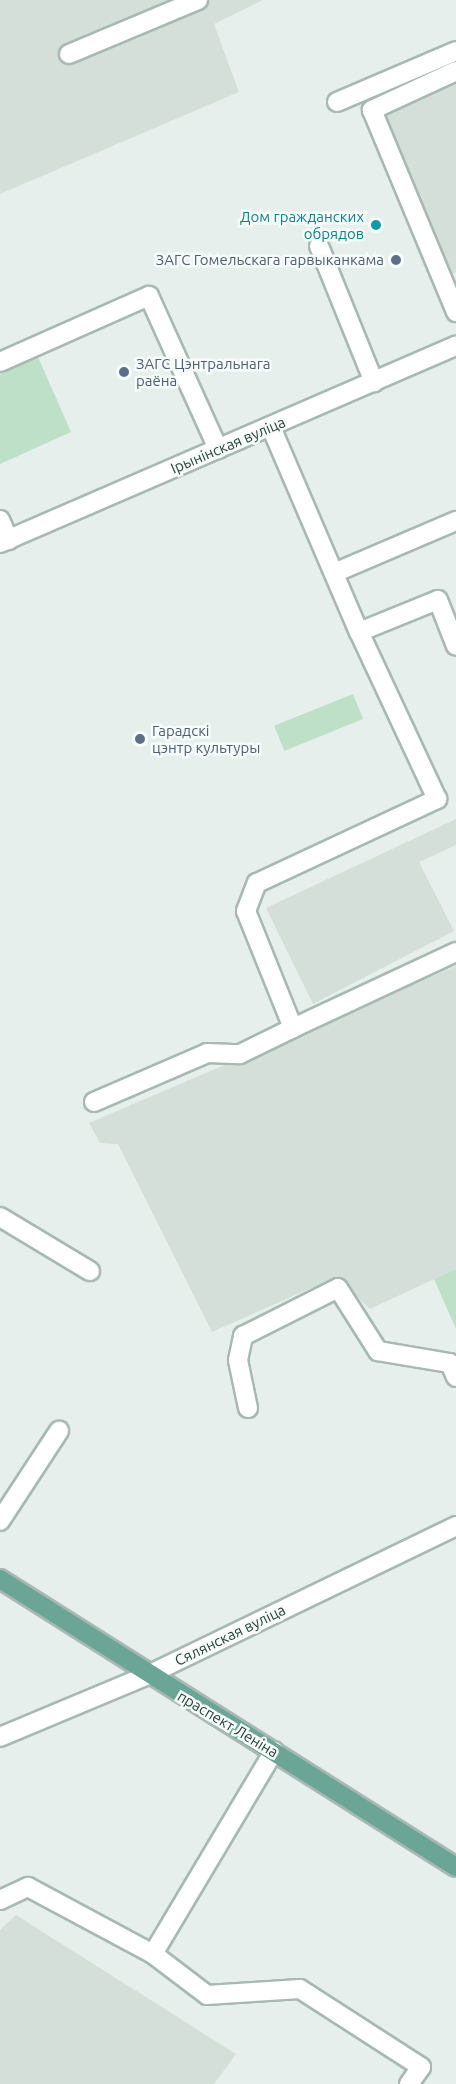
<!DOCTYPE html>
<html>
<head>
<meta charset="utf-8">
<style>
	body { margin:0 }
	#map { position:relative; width:456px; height:2084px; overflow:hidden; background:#e6efeb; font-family:Ubuntu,sans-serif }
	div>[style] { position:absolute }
	.built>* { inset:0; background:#d4dfda }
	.green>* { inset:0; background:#bfe0c8; transform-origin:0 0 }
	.roads { filter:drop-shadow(2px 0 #a8b8b2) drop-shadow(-2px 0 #a8b8b2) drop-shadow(0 2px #a8b8b2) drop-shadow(0 -2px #a8b8b2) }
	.service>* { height:18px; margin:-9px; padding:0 9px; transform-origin:9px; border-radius:9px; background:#fff }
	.tertiary>* { height:18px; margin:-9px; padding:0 9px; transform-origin:9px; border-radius:9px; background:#fff }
	.primary>* { height:18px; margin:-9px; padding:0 9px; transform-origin:9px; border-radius:9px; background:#6aa596 }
	.dots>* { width:16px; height:16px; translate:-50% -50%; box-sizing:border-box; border:3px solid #f7fbf9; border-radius:50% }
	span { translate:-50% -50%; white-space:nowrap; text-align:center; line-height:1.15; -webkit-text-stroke:5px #f7fbf9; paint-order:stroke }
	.culture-label { font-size:15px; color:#0d838f }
	.right { translate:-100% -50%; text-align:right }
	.service-label { font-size:15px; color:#4e5e75 }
	.left { translate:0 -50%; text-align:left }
	.street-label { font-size:15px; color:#24423a }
</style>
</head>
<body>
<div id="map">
	<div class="built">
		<i style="clip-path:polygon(0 0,263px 0,214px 24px,239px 92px,0 194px)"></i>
		<i style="clip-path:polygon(449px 68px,456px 81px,456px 272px,435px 282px,359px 107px)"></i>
		<i style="clip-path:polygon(456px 819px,456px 845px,419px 862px,454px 931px,313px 1004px,266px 908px)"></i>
		<i style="clip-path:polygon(456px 966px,456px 1269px,370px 1309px,336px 1277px,212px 1332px,118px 1144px,100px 1143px,89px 1123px)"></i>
		<i style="clip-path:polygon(16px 1915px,236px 2054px,214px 2084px,0 2084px,0 1930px)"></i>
	</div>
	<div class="green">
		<i style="clip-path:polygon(38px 357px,71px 432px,0 464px,0 374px)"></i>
		<i style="left:353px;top:694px;width:27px;height:85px;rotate:68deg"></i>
		<i style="clip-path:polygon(456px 1269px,456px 1329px,434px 1279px)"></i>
	</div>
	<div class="roads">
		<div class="service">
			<i style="left:69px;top:54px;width:140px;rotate:-22.7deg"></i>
			<i style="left:456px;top:71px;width:93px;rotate:155.1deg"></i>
			<i style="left:372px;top:110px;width:219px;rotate:67.4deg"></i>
			<i style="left:337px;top:102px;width:129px;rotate:-23.2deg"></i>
			<i style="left:319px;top:246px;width:147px;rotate:68deg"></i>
			<i style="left:0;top:362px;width:163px;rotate:-23.9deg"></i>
			<i style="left:149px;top:296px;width:168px;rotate:65.7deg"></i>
			<i style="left:271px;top:427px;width:223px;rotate:66.8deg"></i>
			<i style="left:359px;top:632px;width:85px;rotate:-22.1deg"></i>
			<i style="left:438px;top:600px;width:49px;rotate:68.6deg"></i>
			<i style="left:0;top:520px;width:22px;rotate:66deg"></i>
			<i style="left:334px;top:573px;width:133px;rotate:-23.1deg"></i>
			<i style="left:293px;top:1028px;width:180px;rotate:-25deg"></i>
			<i style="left:94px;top:1102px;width:123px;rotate:-23.4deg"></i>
			<i style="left:207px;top:1053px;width:33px;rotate:2deg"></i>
			<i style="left:240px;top:1054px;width:59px;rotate:-26.1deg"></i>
			<i style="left:293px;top:1028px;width:126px;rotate:-111.9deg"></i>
			<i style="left:246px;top:911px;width:30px;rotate:-69deg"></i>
			<i style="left:257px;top:883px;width:199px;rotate:-25deg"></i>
			<i style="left:437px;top:799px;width:184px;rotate:-115deg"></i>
			<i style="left:0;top:1217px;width:105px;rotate:31deg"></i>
			<i style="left:248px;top:1408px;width:49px;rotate:-101.8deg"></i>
			<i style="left:238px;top:1360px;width:25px;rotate:-78deg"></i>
			<i style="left:243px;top:1336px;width:106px;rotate:-26.8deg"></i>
			<i style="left:338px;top:1288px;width:75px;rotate:57.6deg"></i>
			<i style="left:378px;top:1351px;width:73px;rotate:9.5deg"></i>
			<i style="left:450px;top:1363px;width:15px;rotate:67deg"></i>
			<i style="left:0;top:1521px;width:108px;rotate:-56.8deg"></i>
			<i style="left:274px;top:1751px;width:236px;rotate:120.8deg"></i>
			<i style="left:153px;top:1954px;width:68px;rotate:37.2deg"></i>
			<i style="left:207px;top:1995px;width:93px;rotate:-3.7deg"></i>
			<i style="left:300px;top:1989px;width:144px;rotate:32.8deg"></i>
			<i style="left:421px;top:2067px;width:21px;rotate:125deg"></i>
			<i style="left:0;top:1900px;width:31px;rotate:-25deg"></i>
			<i style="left:28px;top:1887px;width:142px;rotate:28.2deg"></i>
		</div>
		<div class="tertiary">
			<i style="left:0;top:543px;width:497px;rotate:-23.4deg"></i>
			<i style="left:0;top:1737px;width:160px;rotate:-22.7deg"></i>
			<i style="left:148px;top:1675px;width:342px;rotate:-25.8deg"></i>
		</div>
		<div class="primary">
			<i style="left:0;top:1579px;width:539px;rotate:32.28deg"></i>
		</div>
	</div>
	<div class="dots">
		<i style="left:376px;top:225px;background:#0f9aa8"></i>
		<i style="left:396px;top:260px;background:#5c6f8a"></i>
		<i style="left:124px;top:372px;background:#5c6f8a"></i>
		<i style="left:140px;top:739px;background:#5c6f8a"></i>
	</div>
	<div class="culture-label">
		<span class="right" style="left:364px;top:225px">Дом гражданских<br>обрядов</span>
	</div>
	<div class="service-label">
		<span class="right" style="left:384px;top:260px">ЗАГС Гомельскага гарвыканкама</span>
		<span class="left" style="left:136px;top:372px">ЗАГС Цэнтральнага<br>раёна</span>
		<span class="left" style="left:152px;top:739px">Гарадскі<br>цэнтр культуры</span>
	</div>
	<div class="street-label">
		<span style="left:228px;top:445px;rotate:-23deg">Ірынінская вуліца</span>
		<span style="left:230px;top:1635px;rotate:-26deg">Сялянская вуліца</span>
		<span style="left:228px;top:1724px;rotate:31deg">праспект Леніна</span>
	</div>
</div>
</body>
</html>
